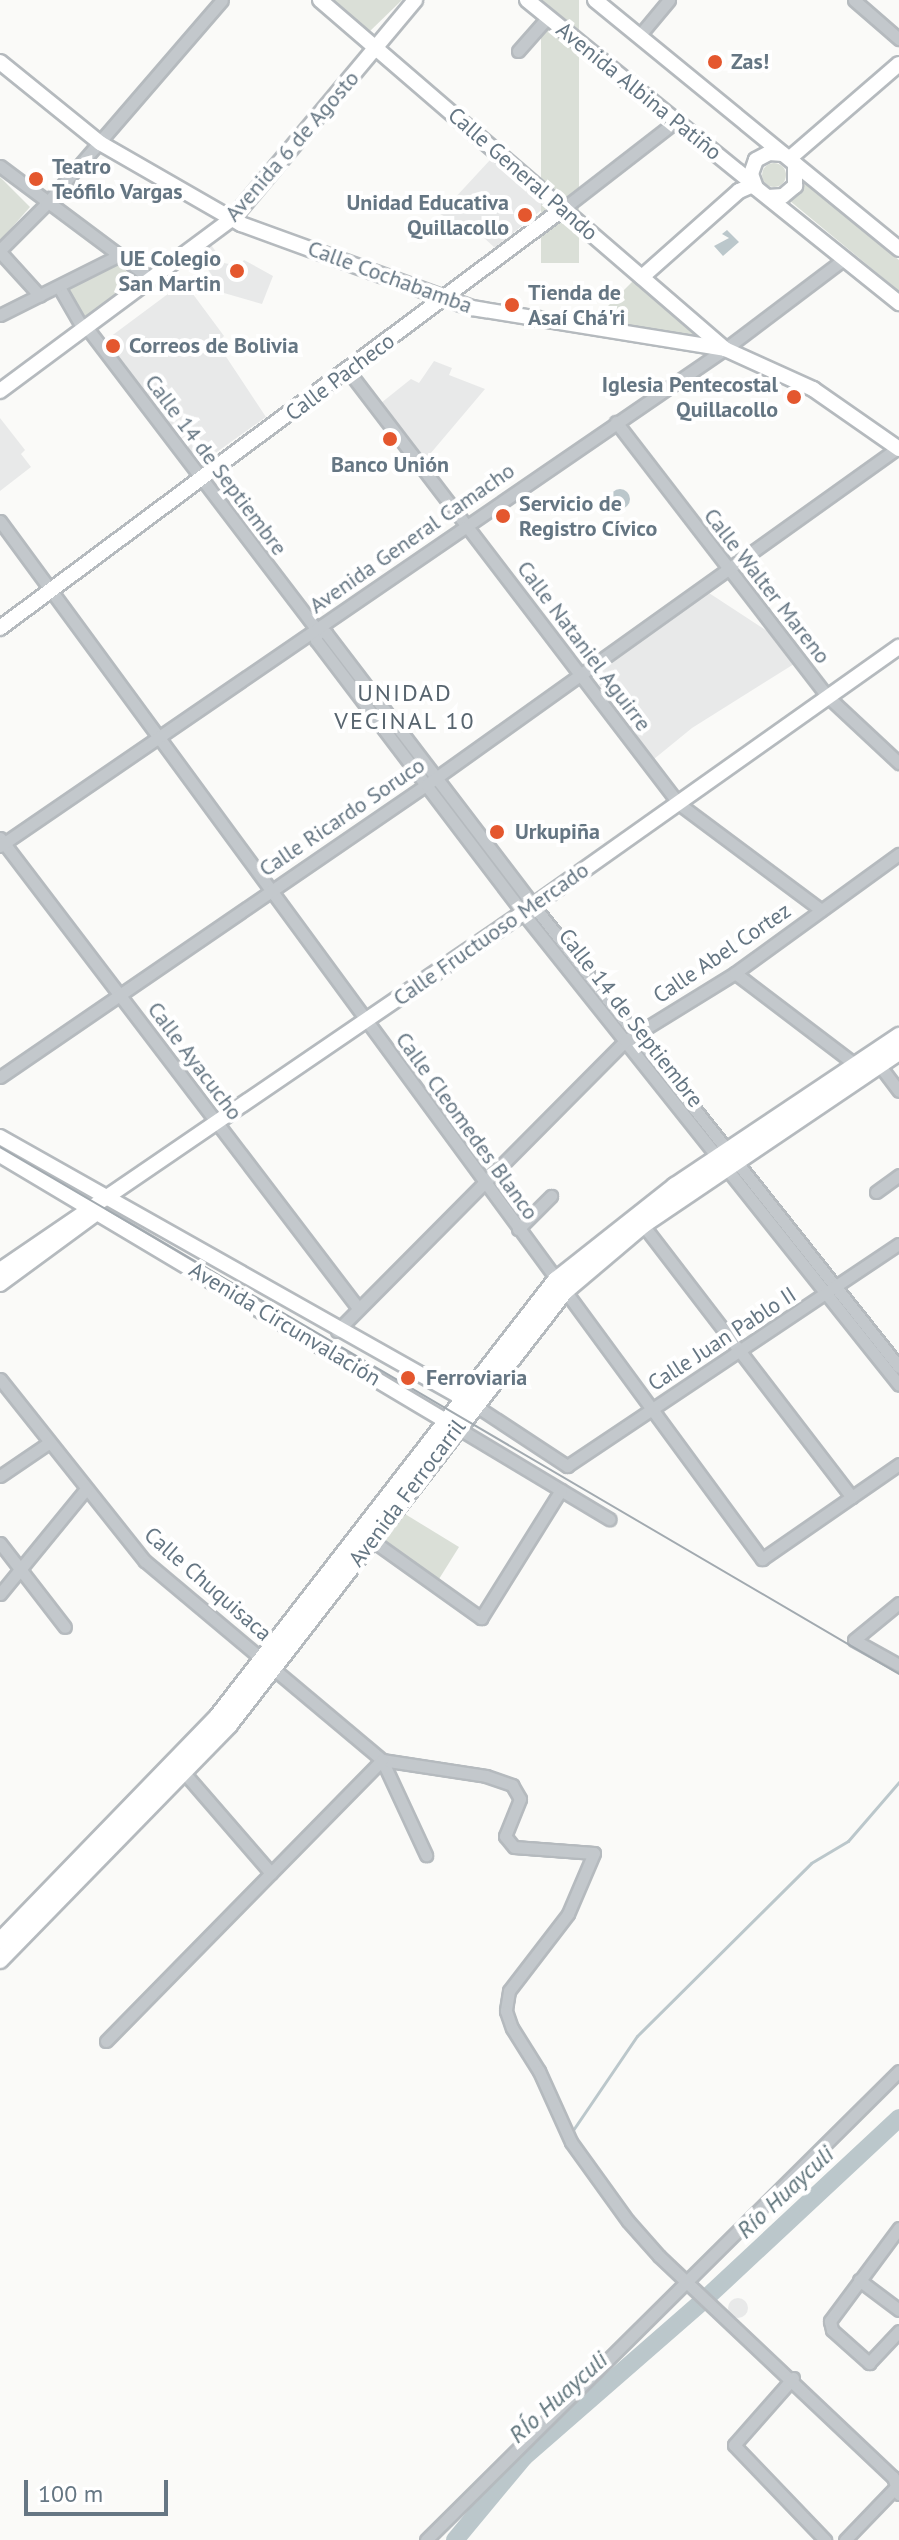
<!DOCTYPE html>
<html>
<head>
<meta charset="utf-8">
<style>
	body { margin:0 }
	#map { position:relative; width:899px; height:2540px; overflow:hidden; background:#fafaf8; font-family:"PT Sans",sans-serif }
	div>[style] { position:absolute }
	.built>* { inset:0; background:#e8e9e9 }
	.round { border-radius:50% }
	.green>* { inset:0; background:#dadfd7; transform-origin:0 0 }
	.water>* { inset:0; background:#bbc7cb }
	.stream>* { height:3px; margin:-1.5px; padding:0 1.5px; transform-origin:1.5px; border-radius:1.5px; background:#bbc7cb }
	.river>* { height:18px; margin:-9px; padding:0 9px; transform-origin:9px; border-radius:9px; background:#bbc7cb }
	.roads { filter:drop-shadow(2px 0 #b5babe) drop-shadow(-2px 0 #b5babe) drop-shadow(0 2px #b5babe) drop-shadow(0 -2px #b5babe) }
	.minor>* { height:11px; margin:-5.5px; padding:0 5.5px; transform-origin:5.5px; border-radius:5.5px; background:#c3c8cc }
	.major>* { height:14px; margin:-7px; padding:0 7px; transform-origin:7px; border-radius:7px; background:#fff }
	.highway>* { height:16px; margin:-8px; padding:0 8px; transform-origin:8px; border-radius:8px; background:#fff }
	.tram>* { height:2px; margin:-1px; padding:0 1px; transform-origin:1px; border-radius:1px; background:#a2aab0 }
	.dots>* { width:22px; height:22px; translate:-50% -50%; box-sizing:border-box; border:4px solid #fff; border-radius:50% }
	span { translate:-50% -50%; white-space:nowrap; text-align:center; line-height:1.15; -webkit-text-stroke:8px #fff; paint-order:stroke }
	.poi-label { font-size:22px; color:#657683; font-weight:700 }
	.left { translate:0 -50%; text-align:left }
	.right { translate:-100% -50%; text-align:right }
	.street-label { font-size:22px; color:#657683 }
	.neighbourhood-label { font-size:24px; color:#57646e; letter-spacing:2px }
	.water-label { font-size:24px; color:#60757c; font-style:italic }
	.scale { position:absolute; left:24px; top:2480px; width:144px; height:36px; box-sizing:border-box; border:4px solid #657683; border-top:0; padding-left:10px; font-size:24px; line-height:28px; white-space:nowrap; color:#657683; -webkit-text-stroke:6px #fff; paint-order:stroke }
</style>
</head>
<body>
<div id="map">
	<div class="built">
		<i style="clip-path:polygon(490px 160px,545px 207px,495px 248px,482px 236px,440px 214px)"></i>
		<i style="clip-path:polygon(209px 242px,224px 263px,239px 266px,244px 260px,273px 276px,262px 304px,224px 293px,196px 252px)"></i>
		<i style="clip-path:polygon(184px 282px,224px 336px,217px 343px,266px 417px,207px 459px,197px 460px,106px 340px)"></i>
		<i style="clip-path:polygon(434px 361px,452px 368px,449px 375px,485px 389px,425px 460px,381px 403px,411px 379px,419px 383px)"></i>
		<i style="clip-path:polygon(0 418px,25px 450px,21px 454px,31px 467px,0 491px)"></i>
		<i style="clip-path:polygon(709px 593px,767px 631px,794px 664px,692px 728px,654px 759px,592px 675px)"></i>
		<i class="round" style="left:728px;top:2298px;width:20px;height:20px"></i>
	</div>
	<div class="green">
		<i style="clip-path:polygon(328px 0,402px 0,367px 34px)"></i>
		<i style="left:541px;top:0;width:38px;height:263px"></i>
		<i class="round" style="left:762px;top:163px;width:24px;height:24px"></i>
		<i style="clip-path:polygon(0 177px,30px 207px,0 241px)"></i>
		<i style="clip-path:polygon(805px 183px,899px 260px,899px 291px,790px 201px)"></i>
		<i style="clip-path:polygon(116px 262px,135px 279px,80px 321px,62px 289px)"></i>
		<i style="clip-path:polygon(635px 279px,694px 330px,696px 336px,591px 323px)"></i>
		<i style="clip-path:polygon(405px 1514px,459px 1547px,439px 1579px,385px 1541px)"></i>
	</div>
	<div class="water">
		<i style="clip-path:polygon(727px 230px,739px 242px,723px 256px,714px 246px,729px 238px,722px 234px)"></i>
		<i class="round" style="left:610px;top:489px;width:20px;height:20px"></i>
	</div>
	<div class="stream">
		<i style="left:571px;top:2133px;width:117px;rotate:-55.8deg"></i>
		<i style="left:637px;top:2036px;width:245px;rotate:-44.8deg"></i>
		<i style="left:811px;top:1863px;width:43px;rotate:-30.7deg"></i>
		<i style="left:848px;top:1841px;width:78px;rotate:-49.2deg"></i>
	</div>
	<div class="river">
		<i style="left:455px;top:2540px;width:108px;rotate:-50.3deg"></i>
		<i style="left:524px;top:2457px;width:239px;rotate:-41.1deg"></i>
		<i style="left:704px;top:2300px;width:267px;rotate:-43deg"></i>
	</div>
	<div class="roads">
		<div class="minor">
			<i style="left:854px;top:0;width:60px;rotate:40.9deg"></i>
			<i style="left:639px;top:36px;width:47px;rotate:-50.2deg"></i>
			<i style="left:518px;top:51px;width:45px;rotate:-48.6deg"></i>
			<i style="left:0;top:166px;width:184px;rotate:36.8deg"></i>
			<i style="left:564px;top:208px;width:142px;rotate:-37.8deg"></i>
			<i style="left:0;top:250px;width:65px;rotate:-45deg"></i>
			<i style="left:46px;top:204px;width:269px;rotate:-49.2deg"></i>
			<i style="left:0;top:252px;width:59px;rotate:47.7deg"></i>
			<i style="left:59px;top:287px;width:46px;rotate:60.1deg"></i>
			<i style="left:0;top:315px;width:132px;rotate:-26.6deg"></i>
			<i style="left:84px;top:324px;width:383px;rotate:52.7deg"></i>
			<i style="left:316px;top:629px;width:11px;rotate:22deg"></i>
			<i style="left:326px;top:633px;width:342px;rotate:52.7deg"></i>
			<i style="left:533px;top:905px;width:589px;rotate:51.61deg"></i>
			<i style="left:349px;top:372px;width:544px;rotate:52.62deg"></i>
			<i style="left:679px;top:804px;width:177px;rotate:36.7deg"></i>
			<i style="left:616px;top:422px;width:344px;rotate:52.4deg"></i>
			<i style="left:826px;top:695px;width:100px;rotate:43deg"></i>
			<i style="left:0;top:521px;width:1288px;rotate:53.72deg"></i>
			<i style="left:762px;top:1559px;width:167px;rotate:-34.7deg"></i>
			<i style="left:316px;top:629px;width:11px;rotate:90deg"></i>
			<i style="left:316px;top:640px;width:343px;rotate:52.8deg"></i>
			<i style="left:523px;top:913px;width:603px;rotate:51.46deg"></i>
			<i style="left:0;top:838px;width:591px;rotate:52.7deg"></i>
			<i style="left:0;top:846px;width:879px;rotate:-34.43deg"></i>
			<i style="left:725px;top:349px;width:149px;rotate:-37.1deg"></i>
			<i style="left:735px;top:973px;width:158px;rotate:37.3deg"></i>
			<i style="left:877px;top:1062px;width:36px;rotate:53deg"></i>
			<i style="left:0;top:1077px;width:516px;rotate:-34.43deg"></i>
			<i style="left:426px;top:785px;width:581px;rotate:-35.55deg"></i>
			<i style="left:876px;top:1192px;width:29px;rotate:-36deg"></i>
			<i style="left:643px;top:1225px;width:343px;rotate:52.5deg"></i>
			<i style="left:518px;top:1229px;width:47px;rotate:-45deg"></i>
			<i style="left:337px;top:1331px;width:409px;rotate:-45.2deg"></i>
			<i style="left:625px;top:1041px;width:129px;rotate:-31.7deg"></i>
			<i style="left:735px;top:973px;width:203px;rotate:-36deg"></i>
			<i style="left:0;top:1379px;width:233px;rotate:51.5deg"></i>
			<i style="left:145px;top:1561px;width:309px;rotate:40deg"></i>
			<i style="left:382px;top:1760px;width:105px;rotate:65.1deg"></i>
			<i style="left:473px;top:1404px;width:113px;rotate:33.4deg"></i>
			<i style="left:567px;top:1466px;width:399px;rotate:-33.8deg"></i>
			<i style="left:456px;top:1427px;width:179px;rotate:31deg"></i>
			<i style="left:0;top:1476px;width:60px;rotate:-34.2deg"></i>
			<i style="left:373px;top:1541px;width:133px;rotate:35.5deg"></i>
			<i style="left:481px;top:1618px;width:151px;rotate:-58deg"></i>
			<i style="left:0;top:1543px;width:106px;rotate:52.3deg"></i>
			<i style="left:0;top:1594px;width:136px;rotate:-50.7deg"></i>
			<i style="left:899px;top:1603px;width:58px;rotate:140.6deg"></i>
			<i style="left:854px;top:1640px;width:51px;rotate:29.1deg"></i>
			<i style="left:382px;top:1760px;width:105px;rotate:8.7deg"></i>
			<i style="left:486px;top:1776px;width:28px;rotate:19deg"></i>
			<i style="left:512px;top:1785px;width:16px;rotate:60deg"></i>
			<i style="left:520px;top:1799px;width:40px;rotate:112deg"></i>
			<i style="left:505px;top:1836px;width:14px;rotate:51deg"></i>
			<i style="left:514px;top:1847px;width:80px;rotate:4.3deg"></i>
			<i style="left:594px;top:1853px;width:66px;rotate:113.1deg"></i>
			<i style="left:568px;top:1914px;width:97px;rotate:127.5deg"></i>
			<i style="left:509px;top:1991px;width:20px;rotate:99deg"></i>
			<i style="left:506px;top:2011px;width:18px;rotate:71deg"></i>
			<i style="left:512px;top:2028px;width:51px;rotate:57.9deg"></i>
			<i style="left:539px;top:2071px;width:78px;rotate:65.7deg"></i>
			<i style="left:571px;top:2142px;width:97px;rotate:54.2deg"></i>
			<i style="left:628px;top:2221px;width:47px;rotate:48.5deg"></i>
			<i style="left:659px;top:2256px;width:322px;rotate:43.4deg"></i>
			<i style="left:893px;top:2477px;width:18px;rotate:71deg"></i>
			<i style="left:180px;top:1768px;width:139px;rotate:49.1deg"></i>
			<i style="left:106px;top:2041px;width:394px;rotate:-45.5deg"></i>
			<i style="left:899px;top:2228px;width:116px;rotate:126.6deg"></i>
			<i style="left:830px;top:2321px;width:9px;rotate:77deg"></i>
			<i style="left:832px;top:2330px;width:50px;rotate:41.7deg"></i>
			<i style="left:869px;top:2363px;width:44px;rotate:-46.8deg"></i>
			<i style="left:859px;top:2280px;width:50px;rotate:36.9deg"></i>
			<i style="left:793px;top:2378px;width:89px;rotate:131.4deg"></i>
			<i style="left:734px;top:2445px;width:132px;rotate:46.2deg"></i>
			<i style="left:426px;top:2540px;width:666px;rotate:-44.76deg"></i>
			<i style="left:845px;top:2540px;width:72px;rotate:-46.1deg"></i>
		</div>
		<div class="major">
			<i style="left:320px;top:0;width:535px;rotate:40.75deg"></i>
			<i style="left:527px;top:0;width:289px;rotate:39.1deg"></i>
			<i style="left:595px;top:0;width:393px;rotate:39.3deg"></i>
			<i style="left:0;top:62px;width:129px;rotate:39deg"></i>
			<i style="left:100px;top:143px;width:163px;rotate:29.9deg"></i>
			<i style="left:241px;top:224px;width:246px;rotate:20deg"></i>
			<i style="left:472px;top:308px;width:256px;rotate:9.2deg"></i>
			<i style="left:725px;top:349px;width:97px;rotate:24.4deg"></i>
			<i style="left:813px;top:389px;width:105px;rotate:34.9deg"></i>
			<i style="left:783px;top:154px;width:14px;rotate:-176deg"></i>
			<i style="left:769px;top:153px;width:15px;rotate:152deg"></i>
			<i style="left:756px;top:160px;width:15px;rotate:110deg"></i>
			<i style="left:751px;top:174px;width:15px;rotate:70deg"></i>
			<i style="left:756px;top:188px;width:184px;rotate:38.8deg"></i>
			<i style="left:790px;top:158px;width:144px;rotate:-40.8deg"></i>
			<i style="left:768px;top:197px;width:15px;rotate:-4deg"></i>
			<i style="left:783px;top:196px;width:16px;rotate:-40deg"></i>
			<i style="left:795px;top:186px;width:22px;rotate:-90deg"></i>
			<i style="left:642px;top:277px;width:130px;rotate:-41.6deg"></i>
			<i style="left:739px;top:191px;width:15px;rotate:-23deg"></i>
			<i style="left:0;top:391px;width:290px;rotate:-36.6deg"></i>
			<i style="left:233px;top:218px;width:284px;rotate:-50.1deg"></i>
			<i style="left:0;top:628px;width:703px;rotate:-36.67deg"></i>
			<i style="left:0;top:1137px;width:543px;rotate:29.44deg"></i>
			<i style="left:0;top:1155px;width:531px;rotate:30.82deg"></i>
			<i style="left:0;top:1270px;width:633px;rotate:-34.32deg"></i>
			<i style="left:523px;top:913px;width:461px;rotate:-35.3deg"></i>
			<i style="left:0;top:1284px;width:122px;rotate:-36.3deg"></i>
		</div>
		<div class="highway">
			<i style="left:0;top:1941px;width:313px;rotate:-45.9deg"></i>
			<i style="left:218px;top:1716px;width:552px;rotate:-52.22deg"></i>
			<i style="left:556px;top:1280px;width:152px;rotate:-38.3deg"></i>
			<i style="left:675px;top:1186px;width:270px;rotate:-33.8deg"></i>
			<i style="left:0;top:1960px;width:328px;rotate:-45.7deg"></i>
			<i style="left:229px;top:1725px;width:547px;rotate:-52.27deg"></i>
			<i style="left:564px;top:1292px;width:104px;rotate:-40.3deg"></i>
			<i style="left:643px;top:1225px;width:309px;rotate:-34.1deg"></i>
		</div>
	</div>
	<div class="tram">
		<i style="left:0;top:1147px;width:1042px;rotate:30.38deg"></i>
	</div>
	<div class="dots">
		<i style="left:715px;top:62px;background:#e4572e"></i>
		<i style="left:36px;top:179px;background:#e4572e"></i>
		<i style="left:525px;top:215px;background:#e4572e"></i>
		<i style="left:237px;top:271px;background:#e4572e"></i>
		<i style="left:512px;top:305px;background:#e4572e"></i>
		<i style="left:113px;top:346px;background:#e4572e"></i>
		<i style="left:794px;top:397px;background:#e4572e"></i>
		<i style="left:390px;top:439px;background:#e4572e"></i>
		<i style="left:503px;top:516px;background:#e4572e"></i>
		<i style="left:497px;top:832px;background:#e4572e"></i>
		<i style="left:408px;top:1378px;background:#e4572e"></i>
	</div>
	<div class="poi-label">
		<span class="left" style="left:731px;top:62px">Zas!</span>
		<span class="left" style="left:52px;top:179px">Teatro<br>Teófilo Vargas</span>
		<span class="right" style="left:509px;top:215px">Unidad Educativa<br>Quillacollo</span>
		<span class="right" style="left:221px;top:271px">UE Colegio<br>San Martin</span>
		<span class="left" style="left:528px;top:305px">Tienda de<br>Asaí Chá'ri</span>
		<span class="left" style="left:129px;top:346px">Correos de Bolivia</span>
		<span class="right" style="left:778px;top:397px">Iglesia Pentecostal<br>Quillacollo</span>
		<span style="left:390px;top:465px">Banco Unión</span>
		<span class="left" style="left:519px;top:516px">Servicio de<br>Registro Cívico</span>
		<span class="left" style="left:515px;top:832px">Urkupiña</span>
		<span class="left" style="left:426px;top:1378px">Ferroviaria</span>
	</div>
	<div class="street-label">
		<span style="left:639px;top:91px;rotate:39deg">Avenida Albina Patiño</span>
		<span style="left:292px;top:146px;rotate:-49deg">Avenida 6 de Agosto</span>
		<span style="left:523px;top:174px;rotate:41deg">Calle General Pando</span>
		<span style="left:390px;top:277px;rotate:20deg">Calle Cochabamba</span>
		<span style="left:340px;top:377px;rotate:-37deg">Calle Pacheco</span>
		<span style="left:216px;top:465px;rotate:53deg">Calle 14 de Septiembre</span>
		<span style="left:412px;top:538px;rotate:-35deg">Avenida General Camacho</span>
		<span style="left:767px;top:586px;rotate:52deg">Calle Walter Mareno</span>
		<span style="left:584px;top:646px;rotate:53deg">Calle Nataniel Aguirre</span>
		<span style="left:342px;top:817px;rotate:-34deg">Calle Ricardo Soruco</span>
		<span style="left:491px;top:934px;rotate:-35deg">Calle Fructuoso Mercado</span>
		<span style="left:722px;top:953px;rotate:-34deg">Calle Abel Cortez</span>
		<span style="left:631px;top:1018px;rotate:52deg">Calle 14 de Septiembre</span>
		<span style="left:195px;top:1061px;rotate:53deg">Calle Ayacucho</span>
		<span style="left:467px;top:1126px;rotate:54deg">Calle Cleomedes Blanco</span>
		<span style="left:285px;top:1324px;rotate:31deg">Avenida Circunvalación</span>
		<span style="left:722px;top:1339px;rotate:-33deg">Calle Juan Pablo II</span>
		<span style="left:407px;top:1493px;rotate:-53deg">Avenida Ferrocarril</span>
		<span style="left:208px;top:1584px;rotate:41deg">Calle Chuquisaca</span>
	</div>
	<div class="neighbourhood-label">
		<span style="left:405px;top:707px">UNIDAD<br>VECINAL 10</span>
	</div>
	<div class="water-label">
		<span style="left:785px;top:2192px;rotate:-43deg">Río Huayculi</span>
		<span style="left:558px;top:2397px;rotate:-42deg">RÍo Huayculi</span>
	</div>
	<div class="scale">100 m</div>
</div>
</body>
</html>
